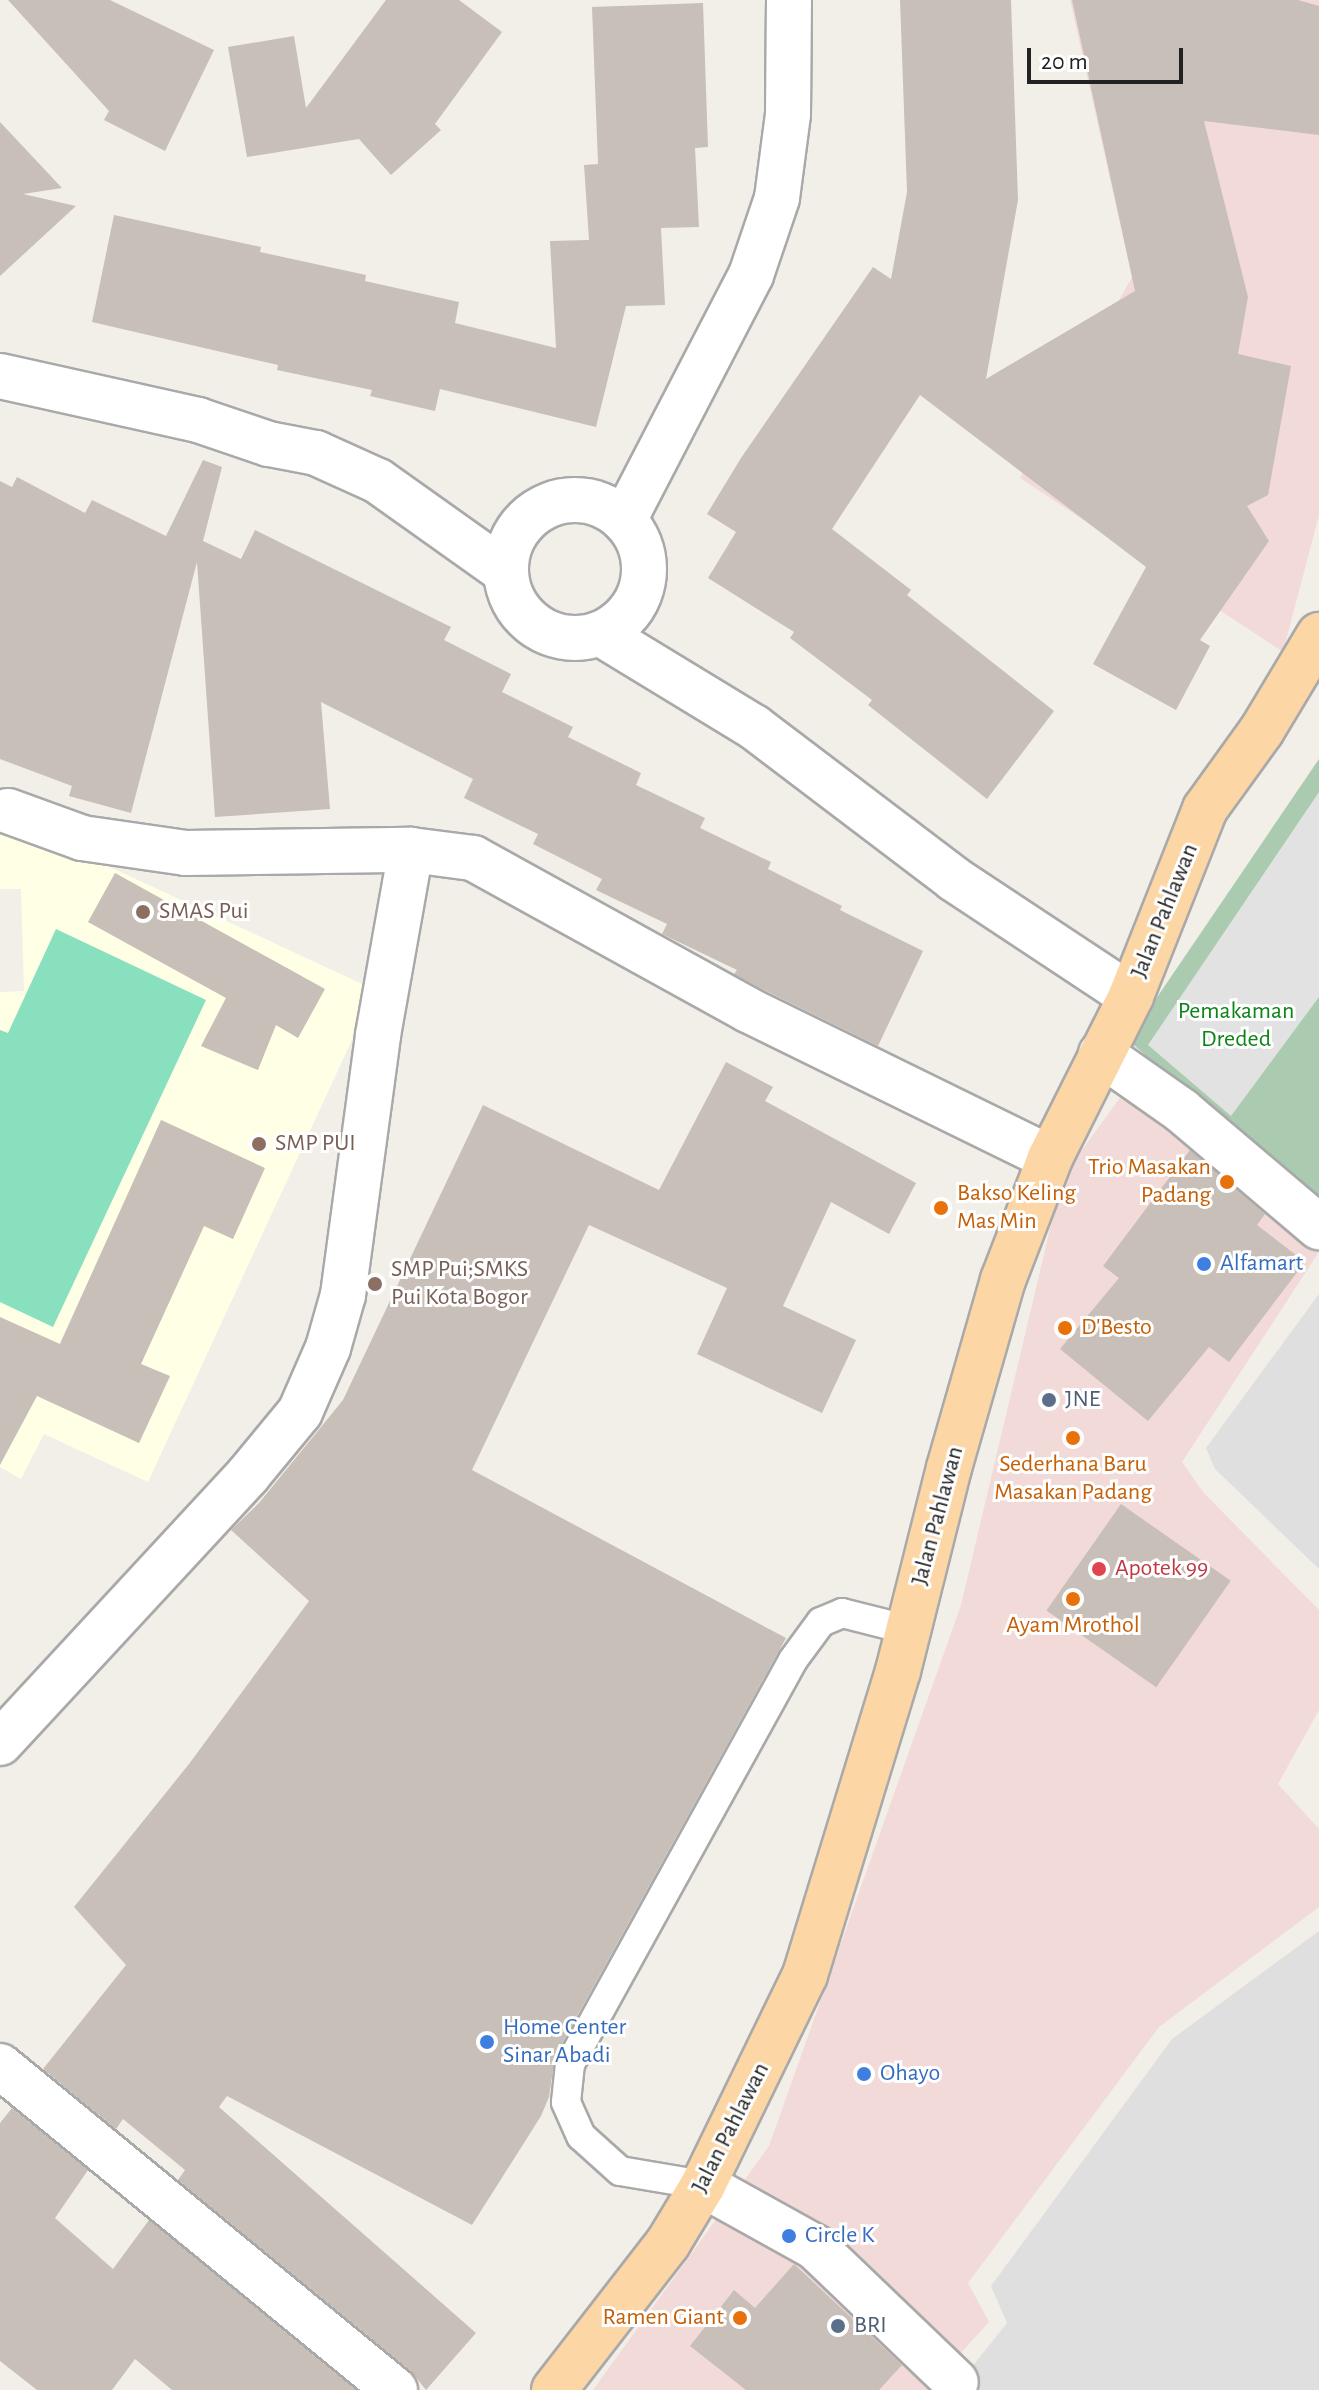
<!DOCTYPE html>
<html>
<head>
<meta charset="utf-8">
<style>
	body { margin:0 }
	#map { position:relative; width:1319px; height:2390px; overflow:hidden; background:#f2efe9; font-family:"Alegreya Sans",sans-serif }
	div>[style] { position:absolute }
	.residential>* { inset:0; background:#e0dfdf }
	.commercial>* { inset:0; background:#f2dad9 }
	.education>* { inset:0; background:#ffffe5 }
	.cemetery>* { inset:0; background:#aacbaf }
	.pitch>* { inset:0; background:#88e0be }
	.parking>* { inset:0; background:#e2e2e2 }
	.building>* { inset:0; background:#c7bfb8; transform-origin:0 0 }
	.roads { filter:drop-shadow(2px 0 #a9a9a9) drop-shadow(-2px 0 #a9a9a9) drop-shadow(0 2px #a9a9a9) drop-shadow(0 -2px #a9a9a9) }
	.lane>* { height:28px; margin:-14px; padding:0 14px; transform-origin:14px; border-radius:14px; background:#fff }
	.street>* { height:44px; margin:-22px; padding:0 22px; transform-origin:22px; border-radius:22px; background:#fff }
	.street>.ring { margin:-22px; padding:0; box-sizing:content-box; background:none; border:44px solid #fff; border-radius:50% }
	.primary>* { height:44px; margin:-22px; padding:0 22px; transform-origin:22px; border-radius:22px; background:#fcd6a4 }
	.dots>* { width:22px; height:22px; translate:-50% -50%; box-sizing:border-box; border:4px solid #fff; border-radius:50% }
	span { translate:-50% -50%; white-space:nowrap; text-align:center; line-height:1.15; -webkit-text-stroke:6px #fff; paint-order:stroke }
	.street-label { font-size:24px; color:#222 }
	.education-label { font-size:24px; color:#785e54 }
	.left { translate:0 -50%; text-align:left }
	.park-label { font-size:24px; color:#0c8416 }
	.food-label { font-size:24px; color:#c56008 }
	.right { translate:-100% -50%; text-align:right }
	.shop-label { font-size:24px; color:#366cbe }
	.service-label { font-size:24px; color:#4e5e75 }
	.health-label { font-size:24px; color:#be3a42 }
	.scale { position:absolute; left:1027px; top:48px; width:156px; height:36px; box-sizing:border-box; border:4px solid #222; border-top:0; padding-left:10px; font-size:24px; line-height:28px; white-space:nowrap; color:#222; -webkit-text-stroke:6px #fff; paint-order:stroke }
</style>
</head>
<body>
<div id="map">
	<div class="residential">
		<i style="clip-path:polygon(1319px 1294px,1319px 1569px,1215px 1469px,1206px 1448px)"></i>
		<i style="clip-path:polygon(1319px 1931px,1319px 2390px,973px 2390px,963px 2378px,1007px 2323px,991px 2286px,1172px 2039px)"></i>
	</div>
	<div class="commercial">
		<i style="clip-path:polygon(1070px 0,1319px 0,1319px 515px,1283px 652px,1020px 478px,1132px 277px)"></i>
		<i style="clip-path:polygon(1124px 1092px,1319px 1252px,1182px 1462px,1203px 1492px,1319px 1610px,1319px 1710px,1278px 1784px,1319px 1829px,1319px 1907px,1159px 2027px,968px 2283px,989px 2322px,939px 2377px,951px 2390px,593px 2390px,769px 2146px,961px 1605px,1062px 1178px)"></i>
	</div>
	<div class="education">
		<i style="clip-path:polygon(evenodd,0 816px,375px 990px,148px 1482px,44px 1434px,21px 1479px,0 1467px,0 1453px,5px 1455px,17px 1433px,52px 1341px,0 1317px,0 1302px,54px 1327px,7px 1033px,0 1030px,0 992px,24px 991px,21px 889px,0 889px,0 816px,115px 873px,324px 989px,298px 1038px,276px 1025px,257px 1070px,201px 1046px,226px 998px,88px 922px,115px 873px,0 816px,162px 1120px,264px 1168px,233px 1239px,204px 1226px,141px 1364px,170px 1377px,139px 1443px,36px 1395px,162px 1120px)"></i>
	</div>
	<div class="cemetery">
		<i style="clip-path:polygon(1319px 759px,1319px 1205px,1128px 1040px)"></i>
	</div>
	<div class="pitch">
		<i style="clip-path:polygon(56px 929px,206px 1000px,53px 1327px,0 1302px,0 1030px,8px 1033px)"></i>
	</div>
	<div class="parking">
		<i style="clip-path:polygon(1319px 792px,1319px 997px,1231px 1116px,1148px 1045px)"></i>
	</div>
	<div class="building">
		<i style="clip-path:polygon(8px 0,110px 0,214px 50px,165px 151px,104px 120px,109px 111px)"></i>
		<i style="clip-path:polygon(386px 0,459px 0,502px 32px,435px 124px,441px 130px,391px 175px,359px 139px,247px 157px,228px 47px,294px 36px,306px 108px)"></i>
		<i style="clip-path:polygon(900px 0,1011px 0,1018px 200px,986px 379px,1135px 291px,1072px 0,1298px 0,1319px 6px,1319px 135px,1204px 121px,1248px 297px,1238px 354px,1291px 366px,1268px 495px,1247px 506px,1269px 541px,1200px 640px,1210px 646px,1176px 710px,1093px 664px,1146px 567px,920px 395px,832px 529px,911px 590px,907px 595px,1054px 711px,987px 799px,868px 705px,872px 700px,790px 638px,794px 632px,708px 578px,736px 532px,707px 514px,741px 458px,873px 267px,891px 279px,907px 192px)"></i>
		<i style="clip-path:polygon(703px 3px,708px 147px,695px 148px,699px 227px,661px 228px,665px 305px,626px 306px,596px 427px,440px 389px,435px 411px,370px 396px,372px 390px,277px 370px,278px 365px,92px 322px,114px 215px,261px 247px,260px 252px,366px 275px,365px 281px,459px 302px,455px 323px,556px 348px,550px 241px,589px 240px,584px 165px,598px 164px,592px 7px)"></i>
		<i style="clip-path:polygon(0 122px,62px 188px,23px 194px,76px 206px,0 276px)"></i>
		<i style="clip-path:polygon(203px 460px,222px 467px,203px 541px,241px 559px,255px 530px,451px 627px,444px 640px,511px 674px,502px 692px,573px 727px,568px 737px,641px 773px,636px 785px,705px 818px,700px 828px,771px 862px,768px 869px,842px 906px,840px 910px,923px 951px,878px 1046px,760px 988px,734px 974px,737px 970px,662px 934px,667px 924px,596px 890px,602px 879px,533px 844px,538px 834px,464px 798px,473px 779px,321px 702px,330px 809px,215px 817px,197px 562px,131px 813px,69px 796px,72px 786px,0 759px,0 481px,12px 487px,17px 477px,85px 513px,92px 500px,166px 536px)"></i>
		<i style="clip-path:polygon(115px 873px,325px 989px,298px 1038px,276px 1025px,258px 1070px,201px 1046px,226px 998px,88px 922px)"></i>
		<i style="clip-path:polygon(726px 1062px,773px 1087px,765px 1101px,916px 1183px,889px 1234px,831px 1202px,783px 1306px,856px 1340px,822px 1413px,697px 1354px,727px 1288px,589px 1225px,472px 1470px,786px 1638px,555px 2056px,549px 2097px,541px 2116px,472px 2225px,227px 2096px,219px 2107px,476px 2333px,426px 2390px,411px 2371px,178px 2180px,185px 2170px,123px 2119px,116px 2129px,43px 2069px,126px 1965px,74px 1907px,189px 1764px,309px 1601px,231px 1530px,259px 1503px,343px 1400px,483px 1105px,659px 1190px)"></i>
		<i style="clip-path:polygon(161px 1120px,265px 1168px,233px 1239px,204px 1226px,141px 1364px,170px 1376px,139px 1443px,37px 1396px,0 1465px,0 1317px,60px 1344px)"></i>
		<i style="clip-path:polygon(1190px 1150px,1265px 1214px,1257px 1225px,1305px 1262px,1229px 1362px,1209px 1347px,1148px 1421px,1060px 1349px,1119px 1278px,1103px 1266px)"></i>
		<i style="left:1121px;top:1504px;width:134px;height:130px;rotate:35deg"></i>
		<i style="clip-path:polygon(12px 2108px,88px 2170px,55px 2218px,113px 2269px,149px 2220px,356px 2390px,172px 2390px,135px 2359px,112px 2390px,37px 2390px,0 2361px,0 2123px)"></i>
		<i style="clip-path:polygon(794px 2264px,902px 2365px,879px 2390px,746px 2390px,690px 2346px,734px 2290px,755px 2308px)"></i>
	</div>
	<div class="roads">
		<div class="lane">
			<i style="left:703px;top:2185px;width:84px;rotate:-170.4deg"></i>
			<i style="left:620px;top:2171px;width:52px;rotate:-138.1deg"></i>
			<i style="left:581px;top:2136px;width:37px;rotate:-114deg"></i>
			<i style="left:566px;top:2102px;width:38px;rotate:-84deg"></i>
			<i style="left:570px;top:2064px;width:461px;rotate:-61.1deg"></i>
			<i style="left:793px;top:1660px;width:47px;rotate:-53.6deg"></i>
			<i style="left:821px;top:1622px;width:23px;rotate:-23deg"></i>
			<i style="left:842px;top:1613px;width:69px;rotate:14.2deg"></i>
		</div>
		<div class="street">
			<i style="left:0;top:376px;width:203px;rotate:12.5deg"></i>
			<i style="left:198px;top:420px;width:75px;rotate:18.7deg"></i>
			<i style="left:269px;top:444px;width:48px;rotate:10.8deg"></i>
			<i style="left:316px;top:453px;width:68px;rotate:24.3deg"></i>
			<i style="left:378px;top:481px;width:157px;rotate:35.4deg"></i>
			<i class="ring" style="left:506px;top:500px;width:94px;height:94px"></i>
			<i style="left:624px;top:520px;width:276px;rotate:-62.6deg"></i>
			<i style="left:751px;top:275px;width:81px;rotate:-71.3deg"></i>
			<i style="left:777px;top:198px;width:85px;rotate:-82.5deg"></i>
			<i style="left:788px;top:114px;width:114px;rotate:-89.5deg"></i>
			<i style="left:601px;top:634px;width:179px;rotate:31.3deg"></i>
			<i style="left:754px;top:727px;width:251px;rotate:37.2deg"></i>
			<i style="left:954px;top:879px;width:212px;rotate:33.5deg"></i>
			<i style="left:8px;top:811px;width:79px;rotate:20deg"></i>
			<i style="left:82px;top:838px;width:105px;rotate:8.2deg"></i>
			<i style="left:186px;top:853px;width:225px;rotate:-0.8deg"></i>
			<i style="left:411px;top:850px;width:63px;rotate:7.4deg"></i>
			<i style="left:473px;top:858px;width:314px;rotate:28.9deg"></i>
			<i style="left:748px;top:1010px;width:336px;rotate:26.1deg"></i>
			<i style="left:1101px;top:1054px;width:99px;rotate:35.1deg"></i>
			<i style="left:1182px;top:1111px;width:180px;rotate:40.3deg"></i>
			<i style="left:0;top:1743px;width:365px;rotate:-47.2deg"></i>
			<i style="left:248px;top:1475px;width:82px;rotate:-50.5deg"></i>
			<i style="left:300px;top:1412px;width:70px;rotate:-66.4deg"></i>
			<i style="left:328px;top:1348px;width:55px;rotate:-74.2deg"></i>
			<i style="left:343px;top:1295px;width:262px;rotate:-82.3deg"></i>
			<i style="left:378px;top:1035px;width:188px;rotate:-79.9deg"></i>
			<i style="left:0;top:2066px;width:511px;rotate:39.36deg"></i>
			<i style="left:703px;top:2185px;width:128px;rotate:29deg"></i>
			<i style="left:815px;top:2247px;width:195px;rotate:43.8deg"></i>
		</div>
		<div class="primary">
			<i style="left:554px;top:2390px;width:186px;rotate:-52.2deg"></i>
			<i style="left:668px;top:2243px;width:68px;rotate:-58.9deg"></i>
			<i style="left:703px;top:2185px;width:233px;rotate:-64.1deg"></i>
			<i style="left:805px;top:1975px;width:318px;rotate:-73deg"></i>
			<i style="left:898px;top:1671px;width:209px;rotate:-75.9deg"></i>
			<i style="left:949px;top:1468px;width:196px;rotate:-74deg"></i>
			<i style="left:1003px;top:1280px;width:131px;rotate:-68.9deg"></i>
			<i style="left:1050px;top:1158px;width:181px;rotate:-63.4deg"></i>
			<i style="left:1131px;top:996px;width:201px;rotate:-68.4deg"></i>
			<i style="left:1205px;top:809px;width:97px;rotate:-54.2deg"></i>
			<i style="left:1262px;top:730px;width:111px;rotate:-59deg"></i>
		</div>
	</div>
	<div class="dots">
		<i style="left:143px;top:912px;background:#8d6e63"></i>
		<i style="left:259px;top:1144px;background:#8d6e63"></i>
		<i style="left:1227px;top:1182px;background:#e8710a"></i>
		<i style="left:941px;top:1208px;background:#e8710a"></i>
		<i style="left:1204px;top:1264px;background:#3f7fe0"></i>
		<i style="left:375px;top:1284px;background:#8d6e63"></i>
		<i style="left:1065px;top:1328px;background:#e8710a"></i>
		<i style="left:1049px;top:1400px;background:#5c6f8a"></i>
		<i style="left:1073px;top:1438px;background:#e8710a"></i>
		<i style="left:1099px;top:1569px;background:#e0444e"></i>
		<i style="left:1073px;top:1599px;background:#e8710a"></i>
		<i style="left:487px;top:2042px;background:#3f7fe0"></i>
		<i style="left:864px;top:2074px;background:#3f7fe0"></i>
		<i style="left:789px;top:2236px;background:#3f7fe0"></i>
		<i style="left:740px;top:2318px;background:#e8710a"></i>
		<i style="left:838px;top:2326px;background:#5c6f8a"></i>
	</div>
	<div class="street-label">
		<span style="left:1165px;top:911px;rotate:-68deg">Jalan Pahlawan</span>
		<span style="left:938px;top:1516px;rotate:-75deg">Jalan Pahlawan</span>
		<span style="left:731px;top:2128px;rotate:-63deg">Jalan Pahlawan</span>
	</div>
	<div class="education-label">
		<span class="left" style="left:159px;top:912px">SMAS Pui</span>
		<span class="left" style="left:275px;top:1144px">SMP PUI</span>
		<span class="left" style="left:391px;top:1284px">SMP Pui;SMKS<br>Pui Kota Bogor</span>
	</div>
	<div class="park-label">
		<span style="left:1236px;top:1026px">Pemakaman<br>Dreded</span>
	</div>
	<div class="food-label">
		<span class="right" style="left:1211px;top:1182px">Trio Masakan<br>Padang</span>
		<span class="left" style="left:957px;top:1208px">Bakso Keling<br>Mas Min</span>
		<span class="left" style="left:1081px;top:1328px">D'Besto</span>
		<span style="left:1073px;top:1479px">Sederhana Baru<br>Masakan Padang</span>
		<span style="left:1073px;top:1626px">Ayam Mrothol</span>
		<span class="right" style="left:724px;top:2318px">Ramen Giant</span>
	</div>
	<div class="shop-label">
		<span class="left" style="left:1220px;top:1264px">Alfamart</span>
		<span class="left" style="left:503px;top:2042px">Home Center<br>Sinar Abadi</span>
		<span class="left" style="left:880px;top:2074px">Ohayo</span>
		<span class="left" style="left:805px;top:2236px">Circle K</span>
	</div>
	<div class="service-label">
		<span class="left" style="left:1065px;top:1400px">JNE</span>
		<span class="left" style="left:854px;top:2326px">BRI</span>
	</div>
	<div class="health-label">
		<span class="left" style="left:1115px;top:1569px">Apotek 99</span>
	</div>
	<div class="scale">20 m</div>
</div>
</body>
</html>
